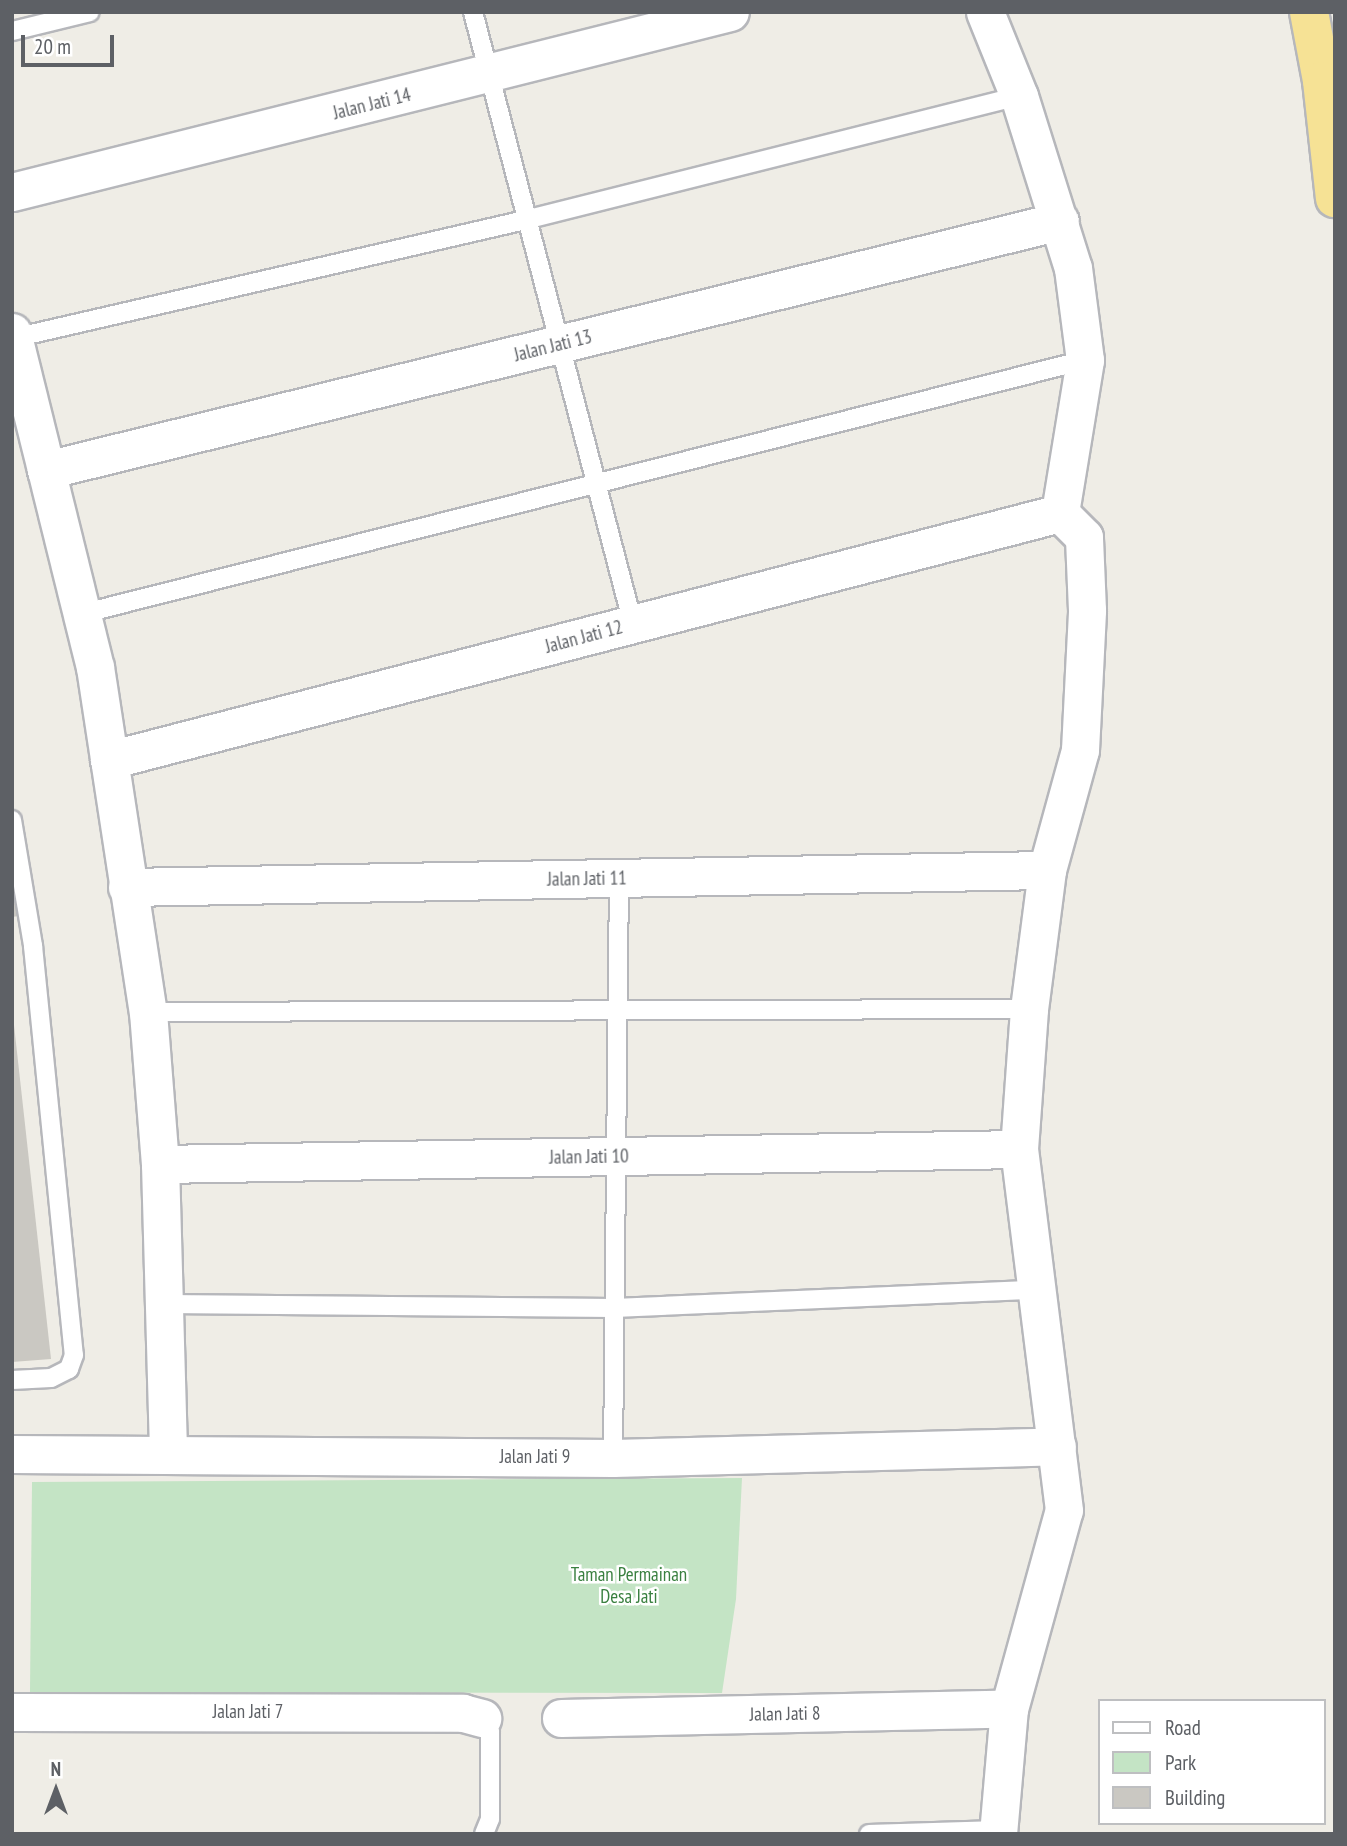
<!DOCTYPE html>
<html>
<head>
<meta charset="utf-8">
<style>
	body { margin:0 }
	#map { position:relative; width:1347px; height:1846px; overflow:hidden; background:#efede6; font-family:"PT Sans Narrow",sans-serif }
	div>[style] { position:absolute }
	.green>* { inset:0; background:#c4e4c5 }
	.building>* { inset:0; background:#cac8c2 }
	.roads { filter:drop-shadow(2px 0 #b6b7bb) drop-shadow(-2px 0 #b6b7bb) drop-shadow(0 2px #b6b7bb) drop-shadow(0 -2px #b6b7bb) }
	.lane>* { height:18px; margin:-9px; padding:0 9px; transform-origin:9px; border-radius:9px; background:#fff }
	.street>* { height:37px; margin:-18.5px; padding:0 18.5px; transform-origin:18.5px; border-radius:18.5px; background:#fff }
	.highway>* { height:38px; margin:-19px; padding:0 19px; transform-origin:19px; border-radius:19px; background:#f6e295 }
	span { translate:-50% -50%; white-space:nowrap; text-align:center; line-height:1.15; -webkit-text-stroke:5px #fff; paint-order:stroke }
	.street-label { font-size:19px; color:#5d6065 }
	.park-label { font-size:19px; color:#3a8040 }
	.frame { position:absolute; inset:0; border:14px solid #5d6065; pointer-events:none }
	.legend { position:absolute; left:1098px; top:1699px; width:228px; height:126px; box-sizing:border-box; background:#fff; border:2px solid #bebfc1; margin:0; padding:9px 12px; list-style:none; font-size:21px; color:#5d6065 }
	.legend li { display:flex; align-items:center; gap:14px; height:35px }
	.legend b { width:35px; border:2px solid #bebfc1 }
	.north { position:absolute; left:21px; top:1755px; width:70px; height:70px; -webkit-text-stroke:5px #fff; paint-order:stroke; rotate:0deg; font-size:19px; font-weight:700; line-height:28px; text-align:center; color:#5d6065 }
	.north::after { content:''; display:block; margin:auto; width:24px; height:32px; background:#5d6065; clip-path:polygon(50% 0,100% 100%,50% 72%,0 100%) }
	.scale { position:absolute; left:21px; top:35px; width:93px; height:32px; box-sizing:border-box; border:4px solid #5d6065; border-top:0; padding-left:9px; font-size:21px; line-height:24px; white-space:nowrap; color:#5d6065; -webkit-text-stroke:5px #fff; paint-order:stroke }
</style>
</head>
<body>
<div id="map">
	<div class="green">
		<i style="clip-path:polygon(742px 1478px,736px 1599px,722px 1693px,30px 1692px,32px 1482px)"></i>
	</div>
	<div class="building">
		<i style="clip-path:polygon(12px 848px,25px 915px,12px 917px)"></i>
		<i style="clip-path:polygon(12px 1007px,51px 1359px,12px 1362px)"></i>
	</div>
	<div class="roads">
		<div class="lane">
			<i style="left:473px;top:12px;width:633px;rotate:75.35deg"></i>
			<i style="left:12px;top:31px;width:80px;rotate:-13.7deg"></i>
			<i style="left:14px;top:338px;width:524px;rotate:-13deg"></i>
			<i style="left:525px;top:220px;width:509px;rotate:-14.09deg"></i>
			<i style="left:81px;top:614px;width:1036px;rotate:-14.2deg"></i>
			<i style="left:12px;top:820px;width:128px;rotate:80.5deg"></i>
			<i style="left:33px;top:946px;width:411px;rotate:84.3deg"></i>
			<i style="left:74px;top:1355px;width:15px;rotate:110deg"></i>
			<i style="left:69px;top:1369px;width:20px;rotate:153deg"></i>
			<i style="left:51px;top:1378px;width:39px;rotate:177deg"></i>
			<i style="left:148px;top:1012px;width:881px;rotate:-0.2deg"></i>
			<i style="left:165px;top:1304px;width:449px;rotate:0.5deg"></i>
			<i style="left:614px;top:1308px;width:420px;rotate:-2.5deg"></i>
			<i style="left:613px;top:1458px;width:580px;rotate:-89.41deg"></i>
			<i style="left:482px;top:1718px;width:16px;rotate:60deg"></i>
			<i style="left:490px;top:1732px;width:87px;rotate:90deg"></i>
			<i style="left:490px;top:1819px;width:16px;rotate:112deg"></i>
			<i style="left:869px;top:1834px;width:129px;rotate:-1.8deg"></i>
		</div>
		<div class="street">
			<i style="left:985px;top:12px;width:91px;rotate:68deg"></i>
			<i style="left:1019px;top:96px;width:180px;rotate:72.6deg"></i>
			<i style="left:1073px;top:268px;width:93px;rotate:82.6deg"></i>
			<i style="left:1085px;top:360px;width:155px;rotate:99.3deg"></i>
			<i style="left:12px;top:192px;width:740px;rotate:-14.07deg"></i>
			<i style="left:12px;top:332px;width:345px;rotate:76.1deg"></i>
			<i style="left:95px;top:667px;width:349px;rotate:81.3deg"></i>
			<i style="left:148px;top:1012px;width:152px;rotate:85.5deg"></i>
			<i style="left:160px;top:1164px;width:291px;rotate:88.4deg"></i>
			<i style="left:46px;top:470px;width:1044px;rotate:-13.8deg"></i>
			<i style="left:109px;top:760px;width:983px;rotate:-14.56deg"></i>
			<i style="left:127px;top:887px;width:920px;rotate:-1.06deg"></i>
			<i style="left:160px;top:1164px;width:859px;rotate:-1deg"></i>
			<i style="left:12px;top:1454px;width:601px;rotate:0.38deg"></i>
			<i style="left:613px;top:1458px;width:444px;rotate:-1.5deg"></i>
			<i style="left:12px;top:1712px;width:451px;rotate:0.1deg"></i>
			<i style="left:463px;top:1713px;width:20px;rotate:15deg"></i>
			<i style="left:561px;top:1718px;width:448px;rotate:-1.2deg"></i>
			<i style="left:998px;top:1834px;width:125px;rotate:-85deg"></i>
			<i style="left:1009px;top:1709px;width:206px;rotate:-74.6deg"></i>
			<i style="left:1064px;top:1510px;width:364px;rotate:-97.1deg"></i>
			<i style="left:1019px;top:1149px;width:140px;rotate:-85.9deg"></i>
			<i style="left:1029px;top:1009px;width:140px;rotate:-82.6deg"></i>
			<i style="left:1047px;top:870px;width:124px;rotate:-74.6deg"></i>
			<i style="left:1080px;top:750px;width:140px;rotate:-87.1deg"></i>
			<i style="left:1087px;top:610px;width:73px;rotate:-92.4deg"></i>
			<i style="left:1084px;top:537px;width:34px;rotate:-135deg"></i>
		</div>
		<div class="highway">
			<i style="left:1309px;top:12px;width:70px;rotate:79.3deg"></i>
			<i style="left:1322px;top:81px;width:118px;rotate:83.7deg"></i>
		</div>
	</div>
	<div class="street-label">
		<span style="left:372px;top:104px;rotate:-14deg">Jalan Jati 14</span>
		<span style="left:553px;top:346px;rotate:-14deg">Jalan Jati 13</span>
		<span style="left:584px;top:637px;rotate:-15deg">Jalan Jati 12</span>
		<span style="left:587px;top:879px;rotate:-1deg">Jalan Jati 11</span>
		<span style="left:589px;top:1157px;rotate:-1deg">Jalan Jati 10</span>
		<span style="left:535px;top:1457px">Jalan Jati 9</span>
		<span style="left:248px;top:1712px">Jalan Jati 7</span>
		<span style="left:785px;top:1714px;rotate:-1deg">Jalan Jati 8</span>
	</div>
	<div class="park-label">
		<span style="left:629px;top:1586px">Taman Permainan<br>Desa Jati</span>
	</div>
	<div class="frame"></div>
	<ul class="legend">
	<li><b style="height:9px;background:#fff"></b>Road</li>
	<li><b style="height:19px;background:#c4e4c5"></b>Park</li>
	<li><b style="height:19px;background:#cac8c2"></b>Building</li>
	</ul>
	<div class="north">N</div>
	<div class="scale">20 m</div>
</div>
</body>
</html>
